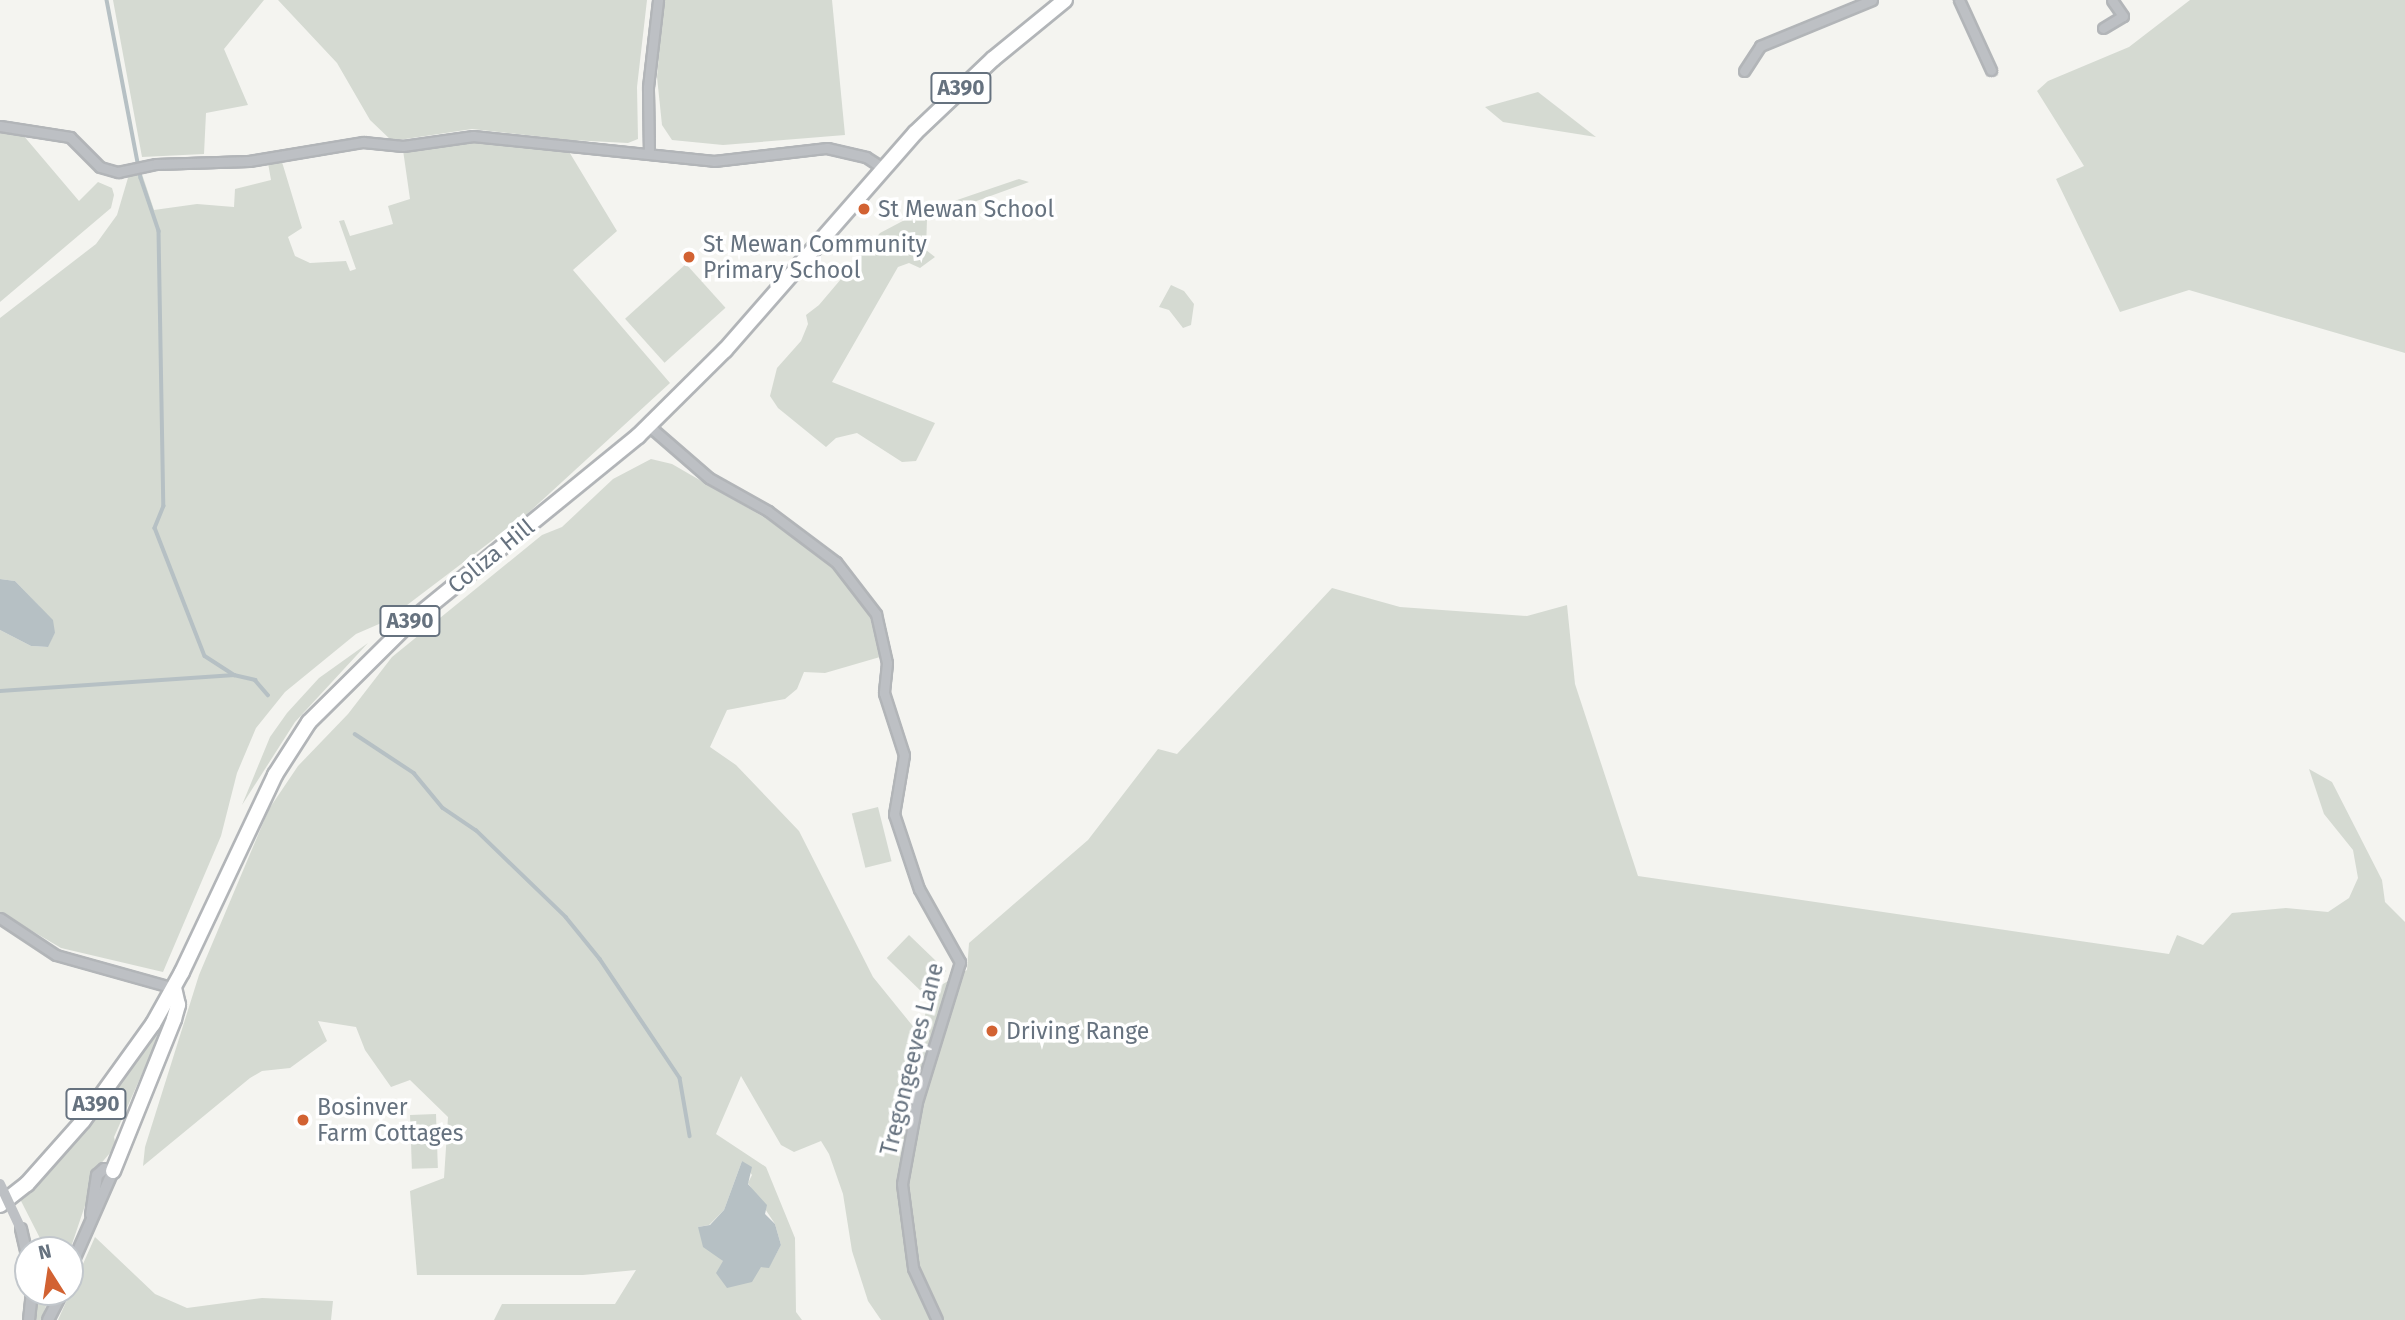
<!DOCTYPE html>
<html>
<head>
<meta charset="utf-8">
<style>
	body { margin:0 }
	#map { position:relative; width:2405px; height:1320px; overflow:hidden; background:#f4f4f0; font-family:"Fira Sans",sans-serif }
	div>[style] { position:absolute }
	.green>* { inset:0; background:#d5dad2; transform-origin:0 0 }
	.water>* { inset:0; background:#b6c0c4 }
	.stream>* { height:3.5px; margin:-1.75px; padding:0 1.75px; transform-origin:1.75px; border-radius:1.75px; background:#b6c0c4 }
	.roads { filter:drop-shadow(2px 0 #b2b5b8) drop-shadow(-2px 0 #b2b5b8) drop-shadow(0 2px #b2b5b8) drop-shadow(0 -2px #b2b5b8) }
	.minor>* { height:9px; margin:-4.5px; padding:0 4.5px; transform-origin:4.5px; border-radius:4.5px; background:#bdc0c4 }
	.tertiary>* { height:10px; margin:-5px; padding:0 5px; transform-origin:5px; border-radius:5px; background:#bdc0c4 }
	.trunk>* { height:14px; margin:-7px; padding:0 7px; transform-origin:7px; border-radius:7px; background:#fff }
	.tertiary-bridge>* { height:10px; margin:-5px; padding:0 5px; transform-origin:5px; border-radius:5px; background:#bdc0c4 }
	.dots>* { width:19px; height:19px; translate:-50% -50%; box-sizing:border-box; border:4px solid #fff; border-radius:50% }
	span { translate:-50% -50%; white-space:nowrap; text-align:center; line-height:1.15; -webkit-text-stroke:7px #fff; paint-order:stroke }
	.shield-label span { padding:2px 5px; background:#fff; border:2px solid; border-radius:5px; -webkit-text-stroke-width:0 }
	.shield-label { font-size:21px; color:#66727f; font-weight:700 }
	.poi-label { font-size:23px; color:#66727f }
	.left { translate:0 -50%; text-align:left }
	.street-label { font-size:23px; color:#66727f }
	.north { position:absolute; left:14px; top:1236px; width:70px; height:70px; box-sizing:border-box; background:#fff; border:2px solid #c2c7cc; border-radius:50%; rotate:348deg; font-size:19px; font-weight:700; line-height:28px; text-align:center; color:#66727f }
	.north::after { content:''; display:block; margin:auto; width:24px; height:32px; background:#d26232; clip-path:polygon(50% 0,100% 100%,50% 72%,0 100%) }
</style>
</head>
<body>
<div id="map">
	<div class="green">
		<i style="clip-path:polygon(113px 0,264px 0,224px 49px,248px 105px,206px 113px,204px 154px,142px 157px)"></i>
		<i style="clip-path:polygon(278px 0,647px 0,637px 87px,638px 139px,628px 143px,570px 140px,472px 129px,392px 141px,370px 120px,337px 63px)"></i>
		<i style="clip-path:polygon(664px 0,832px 0,845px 135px,723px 145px,672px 140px,662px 125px,657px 77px)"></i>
		<i style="clip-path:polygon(2190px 0,2405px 0,2405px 353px,2189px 290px,2120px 312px,2056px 179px,2084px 166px,2037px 91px,2048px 81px,2129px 47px)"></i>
		<i style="clip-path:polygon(1538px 92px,1596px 137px,1503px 122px,1485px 107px)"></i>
		<i style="clip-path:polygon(0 133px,23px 135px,79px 201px,98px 182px,112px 188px,114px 195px,111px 208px,0 302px)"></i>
		<i style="clip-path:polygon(475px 138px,568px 150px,617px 231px,573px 270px,670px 383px,526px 515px,386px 621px,356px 634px,285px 692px,256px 728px,237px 773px,221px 836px,163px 972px,61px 948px,0 912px,0 630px,31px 646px,47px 647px,55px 633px,39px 606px,15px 581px,0 579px,0 318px,96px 244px,117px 215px,130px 171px,141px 171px,154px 210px,197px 204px,234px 207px,235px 189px,271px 180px,268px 163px,282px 162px,302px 228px,288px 237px,295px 256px,310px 263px,346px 261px,350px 271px,356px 269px,339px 221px,344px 220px,350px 236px,393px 224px,388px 206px,410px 199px,403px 150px)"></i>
		<i style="clip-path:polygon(1019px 179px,1029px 182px,927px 219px,926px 250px,935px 257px,920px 268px,909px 263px,898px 267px,832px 382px,935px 423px,916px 461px,902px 462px,857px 433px,836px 438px,826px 447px,778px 408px,770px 396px,777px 368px,801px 341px,808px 324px,806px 315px,819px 305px,880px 233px,916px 214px)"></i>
		<i style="left:686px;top:264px;width:59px;height:82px;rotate:48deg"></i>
		<i style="clip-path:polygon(1171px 285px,1184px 291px,1194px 304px,1191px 325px,1183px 328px,1169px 310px,1159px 307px)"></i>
		<i style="clip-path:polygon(evenodd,651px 459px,672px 464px,767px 519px,832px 566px,870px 616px,880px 657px,825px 673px,804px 672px,797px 689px,785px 699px,727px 710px,710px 747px,736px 765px,799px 831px,873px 977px,920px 1035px,931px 991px,967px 970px,969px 943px,1088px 840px,1158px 749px,1177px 754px,1332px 588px,1400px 607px,1527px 616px,1567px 605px,1575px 684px,1638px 876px,2169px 954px,2177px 935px,2203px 945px,2232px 913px,2286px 908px,2328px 912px,2349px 898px,2358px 878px,2353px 850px,2324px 814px,2309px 769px,2332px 782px,2382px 880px,2385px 902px,2405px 922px,2405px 1320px,881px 1320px,868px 1301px,852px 1251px,843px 1194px,829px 1154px,821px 1141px,794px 1152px,781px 1145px,741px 1076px,716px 1134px,766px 1167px,795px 1238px,796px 1312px,802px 1320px,494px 1320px,502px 1304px,615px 1304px,636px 1270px,583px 1275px,417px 1275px,410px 1191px,444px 1178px,448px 1117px,410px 1080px,391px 1087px,365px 1050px,356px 1027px,318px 1021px,327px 1041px,290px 1068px,262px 1071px,250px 1078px,143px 1166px,145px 1147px,199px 975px,269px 809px,298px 766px,348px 714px,392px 657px,542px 535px,562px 527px,613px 479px,651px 459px,742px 1161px,752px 1175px,748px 1183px,775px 1224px,781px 1245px,769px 1267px,723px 1261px,698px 1227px,709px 1225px,724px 1210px,742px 1161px)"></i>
		<i style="clip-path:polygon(368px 643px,295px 722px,242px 805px,270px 737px,287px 713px,319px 678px)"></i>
		<i style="left:878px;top:807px;width:56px;height:27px;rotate:76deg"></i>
		<i style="left:909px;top:935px;width:52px;height:32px;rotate:44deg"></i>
		<i style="clip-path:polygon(169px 1013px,114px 1137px,116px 1146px,98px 1167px,70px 1250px,46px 1250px,20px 1199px,68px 1151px)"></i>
		<i style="left:436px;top:1114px;width:54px;height:26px;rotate:88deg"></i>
		<i style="clip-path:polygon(95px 1237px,155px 1294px,187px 1308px,262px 1298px,333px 1301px,331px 1320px,58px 1320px)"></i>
		<i style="clip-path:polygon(37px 1292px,51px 1292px,41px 1320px,33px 1320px)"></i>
	</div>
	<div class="water">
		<i style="clip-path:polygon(0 579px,15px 581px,53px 620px,55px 633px,48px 647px,31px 646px,0 630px)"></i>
		<i style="clip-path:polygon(742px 1161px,752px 1167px,748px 1184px,767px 1205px,765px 1214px,775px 1224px,781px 1245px,769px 1268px,761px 1267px,752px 1282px,727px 1288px,716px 1273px,723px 1261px,703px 1247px,698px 1227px,710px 1225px,724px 1210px)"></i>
	</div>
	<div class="stream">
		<i style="left:107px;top:0;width:181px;rotate:79.2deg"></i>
		<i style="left:141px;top:178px;width:56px;rotate:71.2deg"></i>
		<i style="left:159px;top:231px;width:275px;rotate:89deg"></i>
		<i style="left:164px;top:506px;width:24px;rotate:112deg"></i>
		<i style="left:155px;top:528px;width:137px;rotate:68.7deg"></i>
		<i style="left:205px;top:656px;width:35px;rotate:33deg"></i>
		<i style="left:234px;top:675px;width:22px;rotate:13deg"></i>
		<i style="left:255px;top:680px;width:20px;rotate:49deg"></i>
		<i style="left:0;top:691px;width:235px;rotate:-3.9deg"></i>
		<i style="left:355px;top:734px;width:71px;rotate:33.5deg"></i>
		<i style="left:414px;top:773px;width:45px;rotate:50.4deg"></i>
		<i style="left:443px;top:808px;width:40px;rotate:34deg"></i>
		<i style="left:476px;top:830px;width:125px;rotate:44deg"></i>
		<i style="left:566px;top:917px;width:54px;rotate:51deg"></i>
		<i style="left:600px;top:959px;width:143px;rotate:56.1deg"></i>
		<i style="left:680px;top:1078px;width:59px;rotate:80.2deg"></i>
	</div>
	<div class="roads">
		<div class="minor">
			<i style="left:1959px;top:0;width:77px;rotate:65.4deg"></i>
			<i style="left:2103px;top:28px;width:23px;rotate:-31deg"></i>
			<i style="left:2123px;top:16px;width:19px;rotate:-125deg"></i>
			<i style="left:1744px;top:71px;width:30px;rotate:-57deg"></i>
			<i style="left:1760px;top:46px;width:121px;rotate:-22.3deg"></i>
			<i style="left:0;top:126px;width:71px;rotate:8.9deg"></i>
			<i style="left:70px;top:137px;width:42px;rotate:45deg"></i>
			<i style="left:100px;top:167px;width:19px;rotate:16deg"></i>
			<i style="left:118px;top:172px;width:39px;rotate:-12deg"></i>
			<i style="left:156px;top:164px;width:93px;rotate:-1.8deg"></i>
			<i style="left:249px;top:161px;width:116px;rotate:-9.5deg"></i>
			<i style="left:363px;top:142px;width:40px;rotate:5.7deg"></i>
			<i style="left:403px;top:146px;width:71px;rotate:-8.1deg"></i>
			<i style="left:473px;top:136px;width:242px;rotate:5.9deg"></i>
			<i style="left:714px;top:161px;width:114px;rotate:-6.6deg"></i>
			<i style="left:827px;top:148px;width:40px;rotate:13deg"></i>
			<i style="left:866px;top:157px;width:20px;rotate:33deg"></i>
			<i style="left:649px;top:154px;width:67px;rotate:-90.9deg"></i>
			<i style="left:648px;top:87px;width:88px;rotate:-83.4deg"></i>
			<i style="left:649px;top:426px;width:79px;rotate:40.9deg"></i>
			<i style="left:709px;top:478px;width:68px;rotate:29.2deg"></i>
			<i style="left:768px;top:511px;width:85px;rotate:36.9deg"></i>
			<i style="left:836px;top:562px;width:66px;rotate:52.4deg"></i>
			<i style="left:876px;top:614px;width:50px;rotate:77.3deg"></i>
			<i style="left:887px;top:663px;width:30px;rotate:96deg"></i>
			<i style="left:884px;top:693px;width:65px;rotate:72.1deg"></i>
			<i style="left:904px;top:755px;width:60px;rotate:99.6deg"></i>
			<i style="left:894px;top:814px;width:79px;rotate:71.6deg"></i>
			<i style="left:919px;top:889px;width:84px;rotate:60.7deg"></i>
			<i style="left:960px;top:962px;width:146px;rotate:107.1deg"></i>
			<i style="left:917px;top:1102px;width:83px;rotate:100.4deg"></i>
			<i style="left:902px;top:1184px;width:85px;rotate:82.5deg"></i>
			<i style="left:913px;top:1268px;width:57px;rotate:65.2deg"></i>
			<i style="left:0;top:918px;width:67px;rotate:33.5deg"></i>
			<i style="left:56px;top:955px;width:123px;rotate:15.6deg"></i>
		</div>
		<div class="tertiary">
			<i style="left:21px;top:1229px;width:31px;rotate:77deg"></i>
			<i style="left:70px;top:1269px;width:107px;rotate:-66.3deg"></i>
			<i style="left:113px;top:1171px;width:9px;rotate:-167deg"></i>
			<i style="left:104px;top:1169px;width:9px;rotate:139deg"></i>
			<i style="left:97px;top:1175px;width:40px;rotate:98.5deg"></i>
			<i style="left:29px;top:1320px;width:28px;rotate:-84deg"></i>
			<i style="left:48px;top:1320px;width:31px;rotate:-63deg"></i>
		</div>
		<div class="trunk">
			<i style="left:113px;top:1171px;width:164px;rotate:-68.1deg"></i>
			<i style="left:174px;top:1019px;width:15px;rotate:-74deg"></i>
			<i style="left:178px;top:1005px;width:17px;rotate:-103deg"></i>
			<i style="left:0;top:1205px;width:34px;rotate:-38deg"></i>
			<i style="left:27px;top:1184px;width:84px;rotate:-48.4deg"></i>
			<i style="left:83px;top:1121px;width:120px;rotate:-54.2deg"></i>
			<i style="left:153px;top:1024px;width:60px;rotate:-60.9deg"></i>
			<i style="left:182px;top:972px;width:218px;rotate:-64.7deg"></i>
			<i style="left:275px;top:775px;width:63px;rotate:-57.3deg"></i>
			<i style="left:309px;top:722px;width:142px;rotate:-44.7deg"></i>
			<i style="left:410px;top:622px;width:294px;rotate:-39.2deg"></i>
			<i style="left:638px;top:436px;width:122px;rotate:-44.7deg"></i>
			<i style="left:725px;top:350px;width:288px;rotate:-48.8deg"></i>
			<i style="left:915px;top:133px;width:108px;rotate:-43.5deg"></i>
			<i style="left:993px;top:59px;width:93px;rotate:-39.3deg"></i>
		</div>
	</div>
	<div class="tertiary-bridge">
		<i style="left:0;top:1184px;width:50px;rotate:65deg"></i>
	</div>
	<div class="dots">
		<i style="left:864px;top:209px;background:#d26232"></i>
		<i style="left:689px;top:257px;background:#d26232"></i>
		<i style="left:992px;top:1031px;background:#d26232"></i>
		<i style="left:303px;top:1120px;background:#d26232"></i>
	</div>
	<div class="shield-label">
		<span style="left:961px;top:88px">A390</span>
		<span style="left:410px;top:621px">A390</span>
		<span style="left:96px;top:1104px">A390</span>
	</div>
	<div class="poi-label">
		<span class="left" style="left:878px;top:209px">St Mewan School</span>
		<span class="left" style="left:703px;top:257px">St Mewan Community<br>Primary School</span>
		<span class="left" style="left:1006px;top:1031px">Driving Range</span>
		<span class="left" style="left:317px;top:1120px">Bosinver<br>Farm Cottages</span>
	</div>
	<div class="street-label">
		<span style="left:491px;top:556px;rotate:-39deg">Coliza Hill</span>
		<span style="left:912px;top:1059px;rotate:-76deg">Tregongeeves Lane</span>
	</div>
	<div class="north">N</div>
</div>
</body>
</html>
